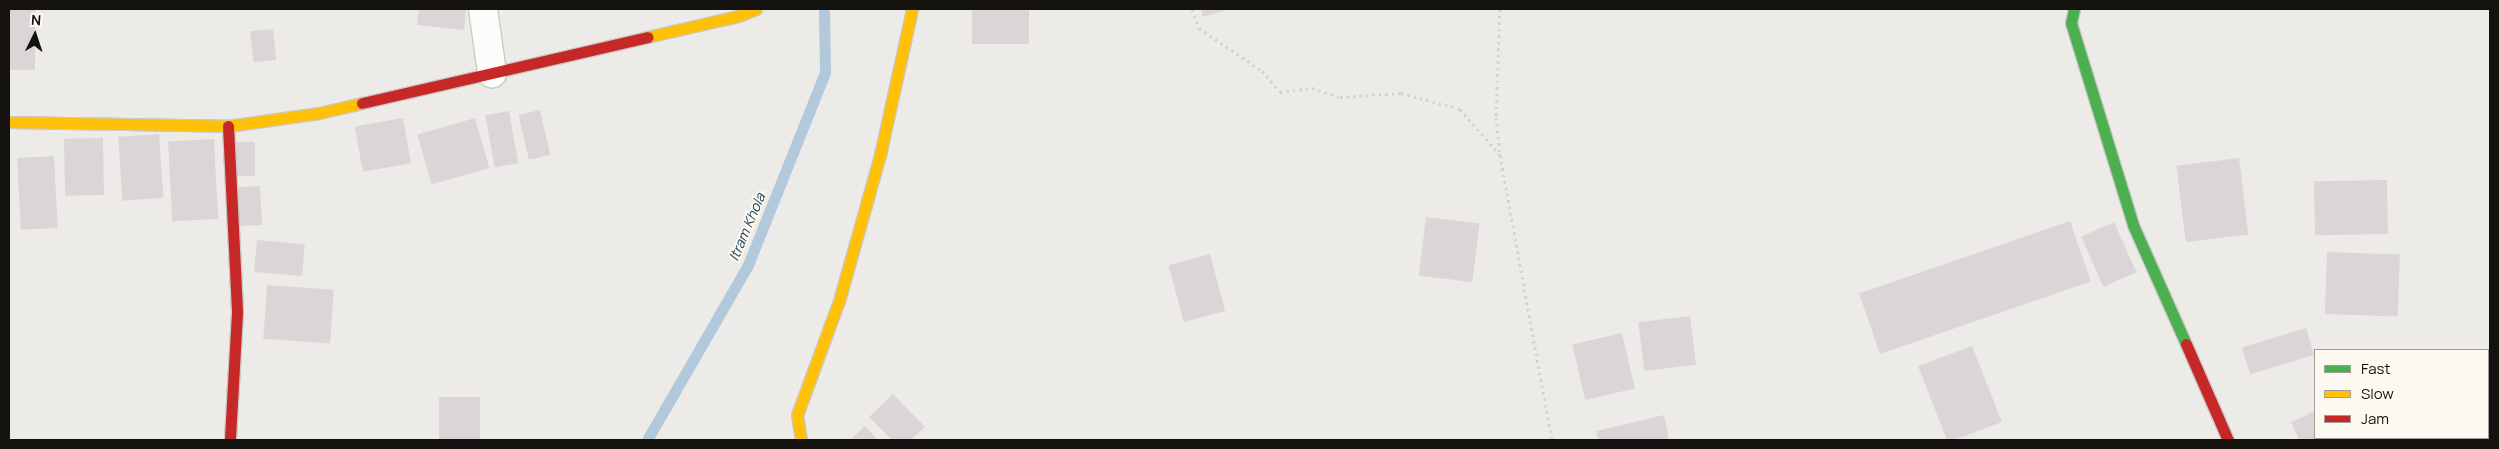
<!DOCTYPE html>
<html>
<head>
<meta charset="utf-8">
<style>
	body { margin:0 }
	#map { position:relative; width:2499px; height:449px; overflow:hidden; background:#edebe7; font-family:Manrope,sans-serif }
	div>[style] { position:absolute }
	.stream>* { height:11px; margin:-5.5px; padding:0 5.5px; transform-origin:5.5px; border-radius:5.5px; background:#b1c9da }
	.building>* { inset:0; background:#dcd5d8; transform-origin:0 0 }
	.path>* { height:3px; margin-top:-1.5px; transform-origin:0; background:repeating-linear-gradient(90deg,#d4d3d2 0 2.5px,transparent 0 6.5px) }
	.roads { filter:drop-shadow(1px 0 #cac9c6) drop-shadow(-1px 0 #cac9c6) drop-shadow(0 1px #cac9c6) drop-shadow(0 -1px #cac9c6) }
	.street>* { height:28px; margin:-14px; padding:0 14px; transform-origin:14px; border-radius:14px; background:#fcfcfb }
	.fast>* { height:11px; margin:-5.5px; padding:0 5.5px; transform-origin:5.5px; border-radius:5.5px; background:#4caf50 }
	.slow>* { height:11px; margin:-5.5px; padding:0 5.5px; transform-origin:5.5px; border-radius:5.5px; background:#ffc107 }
	.jam>* { height:11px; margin:-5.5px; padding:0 5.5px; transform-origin:5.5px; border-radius:5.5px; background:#c62828 }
	span { translate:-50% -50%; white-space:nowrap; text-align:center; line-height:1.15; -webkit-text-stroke:4px #fdf9f1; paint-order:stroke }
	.water-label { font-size:14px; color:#113c58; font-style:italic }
	.frame { position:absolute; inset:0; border:10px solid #13120f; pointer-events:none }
	.legend { position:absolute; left:2314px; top:349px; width:175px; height:90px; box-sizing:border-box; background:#fdf9f1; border:1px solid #9f9d97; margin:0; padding:6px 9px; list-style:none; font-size:15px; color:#13120f }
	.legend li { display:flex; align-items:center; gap:10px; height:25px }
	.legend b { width:25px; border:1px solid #9f9d97 }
	.north { position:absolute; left:10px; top:10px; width:50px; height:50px; -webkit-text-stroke:4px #fdf9f1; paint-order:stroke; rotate:4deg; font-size:14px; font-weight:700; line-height:20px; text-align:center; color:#13120f }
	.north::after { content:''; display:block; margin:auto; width:18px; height:22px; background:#13120f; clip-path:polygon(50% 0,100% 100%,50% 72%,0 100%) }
</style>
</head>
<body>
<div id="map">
	<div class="stream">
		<i style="left:647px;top:440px;width:202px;rotate:-60deg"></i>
		<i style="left:748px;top:265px;width:208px;rotate:-68.2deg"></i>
		<i style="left:825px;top:72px;width:63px;rotate:-90.9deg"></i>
	</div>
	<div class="building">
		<i style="left:9px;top:9px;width:26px;height:61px"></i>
		<i style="clip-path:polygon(419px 9px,466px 9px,464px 30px,417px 25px)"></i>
		<i style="left:972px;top:9px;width:57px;height:35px"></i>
		<i style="clip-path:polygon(1201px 9px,1230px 9px,1203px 17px)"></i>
		<i style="left:273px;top:29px;width:31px;height:23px;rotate:84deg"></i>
		<i style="left:540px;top:110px;width:46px;height:22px;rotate:77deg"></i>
		<i style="left:509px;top:111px;width:53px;height:24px;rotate:80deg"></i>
		<i style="left:403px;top:118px;width:46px;height:49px;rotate:80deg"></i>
		<i style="left:475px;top:118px;width:52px;height:60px;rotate:74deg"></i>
		<i style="left:159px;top:134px;width:64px;height:41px;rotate:86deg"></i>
		<i style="left:103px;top:138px;width:57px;height:39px;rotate:89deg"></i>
		<i style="left:214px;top:139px;width:80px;height:46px;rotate:87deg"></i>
		<i style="left:234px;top:142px;width:21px;height:34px"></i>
		<i style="left:54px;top:156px;width:72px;height:37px;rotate:87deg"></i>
		<i style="left:2239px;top:158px;width:77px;height:63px;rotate:83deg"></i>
		<i style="left:2387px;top:180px;width:54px;height:73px;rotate:89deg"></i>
		<i style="left:260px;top:186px;width:39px;height:25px;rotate:87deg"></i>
		<i style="left:1426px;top:217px;width:54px;height:59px;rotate:7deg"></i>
		<i style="left:2070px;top:221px;width:64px;height:223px;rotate:71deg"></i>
		<i style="left:2114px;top:222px;width:55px;height:36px;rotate:66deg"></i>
		<i style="left:257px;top:240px;width:48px;height:32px;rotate:5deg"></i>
		<i style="left:2327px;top:252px;width:73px;height:62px;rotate:2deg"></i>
		<i style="left:1210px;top:254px;width:59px;height:43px;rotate:75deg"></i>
		<i style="left:267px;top:285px;width:67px;height:54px;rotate:4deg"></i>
		<i style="left:1690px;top:316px;width:49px;height:52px;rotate:83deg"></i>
		<i style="left:2306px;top:328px;width:28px;height:67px;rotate:73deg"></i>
		<i style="left:1622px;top:333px;width:57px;height:51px;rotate:77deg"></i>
		<i style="clip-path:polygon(1972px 346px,2002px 422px,1954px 440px,1947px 440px,1918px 366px)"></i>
		<i style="clip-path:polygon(893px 394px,925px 427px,911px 440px,892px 440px,869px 417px)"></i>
		<i style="left:439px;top:397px;width:41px;height:43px"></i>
		<i style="clip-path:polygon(2315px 411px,2315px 438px,2358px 438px,2359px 440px,2299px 440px,2291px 422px)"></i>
		<i style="clip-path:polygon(1664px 415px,1669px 440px,1598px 440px,1596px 431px)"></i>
		<i style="clip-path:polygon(865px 426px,878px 440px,853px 440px,852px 438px)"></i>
	</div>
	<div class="path">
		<i style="left:1192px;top:9px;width:20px;rotate:70deg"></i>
		<i style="left:1199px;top:28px;width:76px;rotate:34.3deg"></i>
		<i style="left:1262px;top:71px;width:28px;rotate:49deg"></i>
		<i style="left:1280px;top:92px;width:32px;rotate:-7deg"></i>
		<i style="left:1312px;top:88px;width:29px;rotate:18deg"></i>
		<i style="left:1340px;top:97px;width:61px;rotate:-3.8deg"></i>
		<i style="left:1401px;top:93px;width:61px;rotate:15.2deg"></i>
		<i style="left:1460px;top:109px;width:61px;rotate:49deg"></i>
		<i style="left:1500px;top:9px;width:108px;rotate:92.1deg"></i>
		<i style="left:1496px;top:117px;width:38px;rotate:84deg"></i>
		<i style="left:1500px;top:155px;width:290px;rotate:79.7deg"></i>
	</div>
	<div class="roads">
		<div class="street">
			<i style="left:483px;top:9px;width:65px;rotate:82deg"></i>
		</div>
		<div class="fast">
			<i style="left:2074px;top:9px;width:14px;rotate:102deg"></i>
			<i style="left:2071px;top:23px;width:211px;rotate:72.9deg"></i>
			<i style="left:2133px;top:225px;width:130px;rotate:66deg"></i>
		</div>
		<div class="slow">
			<i style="left:647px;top:37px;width:93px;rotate:-13deg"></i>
			<i style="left:738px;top:16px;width:19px;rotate:-21deg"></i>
			<i style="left:9px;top:122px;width:219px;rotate:1deg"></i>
			<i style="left:228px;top:126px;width:92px;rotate:-8.1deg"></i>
			<i style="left:319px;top:113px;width:44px;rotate:-13.1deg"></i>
			<i style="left:801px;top:440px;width:25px;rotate:-99deg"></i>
			<i style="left:797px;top:415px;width:121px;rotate:-69.8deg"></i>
			<i style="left:839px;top:301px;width:152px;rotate:-74.3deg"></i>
			<i style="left:880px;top:155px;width:149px;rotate:-77.6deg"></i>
		</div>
		<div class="jam">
			<i style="left:362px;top:103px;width:293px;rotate:-13deg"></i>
			<i style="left:228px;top:126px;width:187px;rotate:87.2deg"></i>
			<i style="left:237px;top:313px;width:127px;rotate:93.2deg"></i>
			<i style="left:2186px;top:344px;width:105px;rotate:66.4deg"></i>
		</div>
	</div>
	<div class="water-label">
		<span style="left:747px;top:227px;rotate:-67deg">Itram Khola</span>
	</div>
	<div class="frame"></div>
	<ul class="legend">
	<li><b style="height:6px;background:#4caf50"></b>Fast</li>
	<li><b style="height:6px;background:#ffc107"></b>Slow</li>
	<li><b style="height:6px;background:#c62828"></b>Jam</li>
	</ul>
	<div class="north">N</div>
</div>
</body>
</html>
